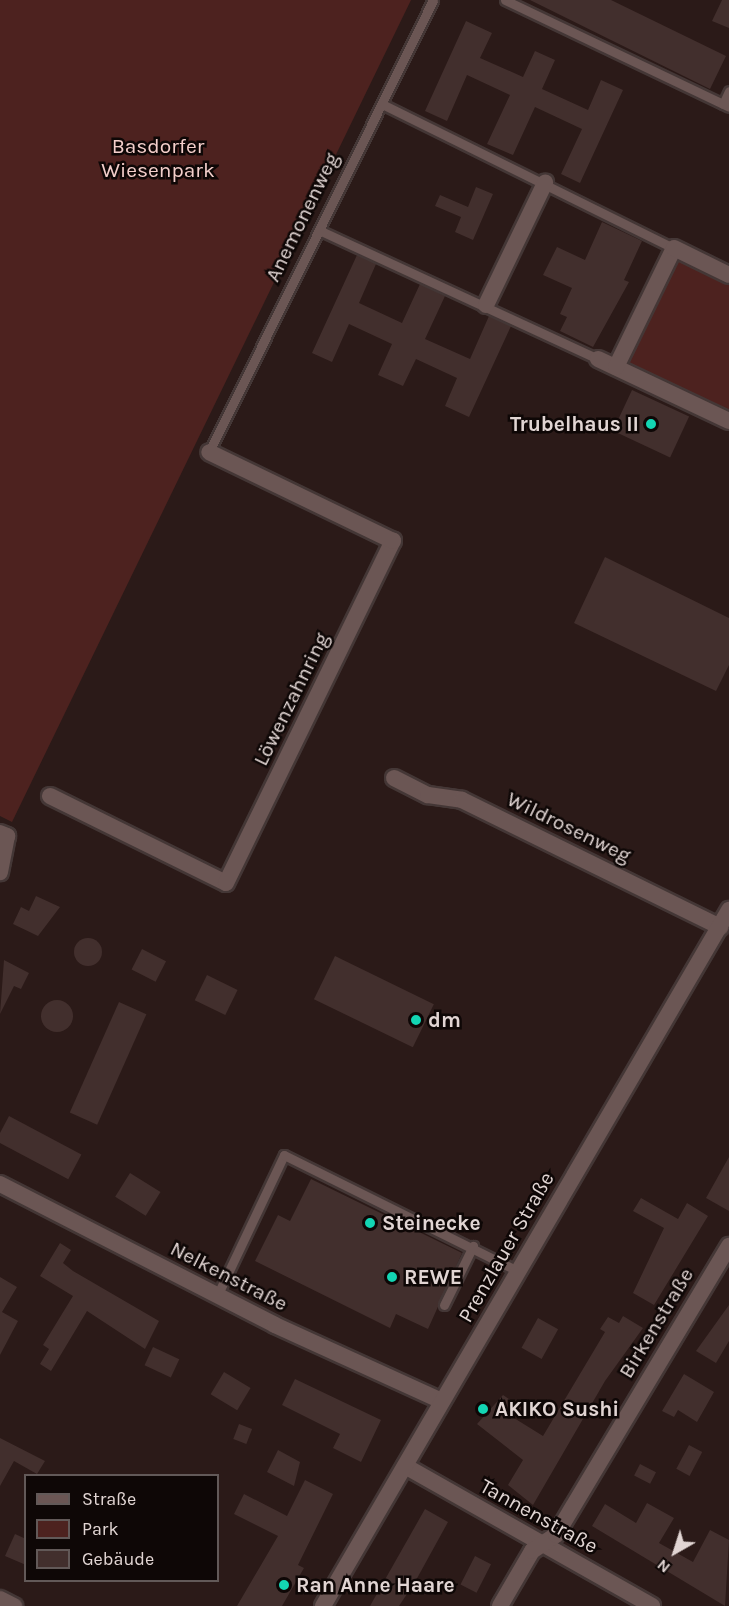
<!DOCTYPE html>
<html>
<head>
<meta charset="utf-8">
<style>
	body { margin:0 }
	#map { position:relative; width:729px; height:1606px; overflow:hidden; background:#2b1a18; font-family:Karla,sans-serif }
	div>[style] { position:absolute }
	.green>* { inset:0; background:#4d221f }
	.building>* { inset:0; background:#422f2d; transform-origin:0 0 }
	.round { border-radius:50% }
	.roads { filter:drop-shadow(2px 0 #443736) drop-shadow(-2px 0 #443736) drop-shadow(0 2px #443736) drop-shadow(0 -2px #443736) }
	.service>* { height:9px; margin:-4.5px; padding:0 4.5px; transform-origin:4.5px; border-radius:4.5px; background:#6b5654 }
	.minor>* { height:16px; margin:-8px; padding:0 8px; transform-origin:8px; border-radius:8px; background:#6b5654 }
	.secondary>* { height:16px; margin:-8px; padding:0 8px; transform-origin:8px; border-radius:8px; background:#6b5654 }
	.dots>* { width:16px; height:16px; translate:-50% -50%; box-sizing:border-box; border:3px solid #0e0706; border-radius:50% }
	span { translate:-50% -50%; white-space:nowrap; text-align:center; line-height:1.15; -webkit-text-stroke:5px #0e0706; paint-order:stroke }
	.park-label { font-size:21px; color:#f4cfcb }
	.street-label { font-size:21px; color:#e1d5d3 }
	.poi-label { font-size:21px; color:#e1d5d3; font-weight:700 }
	.right { translate:-100% -50%; text-align:right }
	.left { translate:0 -50%; text-align:left }
	.legend { position:absolute; left:24px; top:1474px; width:195px; height:108px; box-sizing:border-box; background:#0e0706; border:2px solid #625958; margin:0; padding:8px 10px; list-style:none; font-size:18px; color:#e1d5d3 }
	.legend li { display:flex; align-items:center; gap:12px; height:30px }
	.legend b { width:30px; border:2px solid #625958 }
	.north { position:absolute; left:645px; top:1522px; width:60px; height:60px; -webkit-text-stroke:4px #0e0706; paint-order:stroke; rotate:219deg; font-size:16px; font-weight:700; line-height:24px; text-align:center; color:#e1d5d3 }
	.north::after { content:''; display:block; margin:auto; width:21px; height:27px; background:#e1d5d3; clip-path:polygon(50% 0,100% 100%,50% 72%,0 100%) }
</style>
</head>
<body>
<div id="map">
	<div class="green">
		<i style="clip-path:polygon(0 0,411px 0,12px 822px,0 816px)"></i>
		<i style="clip-path:polygon(679px 258px,729px 283px,729px 415px,626px 365px)"></i>
	</div>
	<div class="building">
		<i style="clip-path:polygon(530px 0,611px 0,726px 56px,710px 89px)"></i>
		<i style="clip-path:polygon(722px 0,729px 0,729px 28px,712px 21px)"></i>
		<i style="clip-path:polygon(466px 21px,492px 33px,480px 58px,523px 77px,535px 51px,555px 60px,542px 89px,588px 110px,601px 80px,623px 90px,580px 183px,561px 174px,582px 129px,535px 107px,513px 155px,487px 144px,510px 95px,467px 75px,447px 121px,425px 111px)"></i>
		<i style="clip-path:polygon(476px 187px,493px 194px,473px 240px,455px 232px,461px 217px,435px 206px,440px 195px,468px 207px)"></i>
		<i style="clip-path:polygon(602px 222px,642px 241px,624px 280px,629px 282px,593px 347px,560px 331px,567px 317px,560px 314px,572px 288px,543px 275px,557px 247px,585px 260px)"></i>
		<i style="clip-path:polygon(357px 255px,376px 264px,359px 303px,402px 323px,420px 284px,445px 296px,425px 339px,470px 359px,489px 316px,511px 326px,469px 417px,445px 406px,457px 378px,416px 359px,403px 386px,378px 375px,392px 344px,349px 324px,332px 362px,312px 353px)"></i>
		<i style="left:632px;top:390px;width:63px;height:45px;rotate:25deg"></i>
		<i style="clip-path:polygon(605px 557px,729px 618px,729px 665px,716px 691px,574px 623px)"></i>
		<i style="clip-path:polygon(36px 896px,60px 907px,38px 936px,13px 924px,21px 907px,29px 911px)"></i>
		<i class="round" style="left:74px;top:938px;width:28px;height:28px"></i>
		<i style="left:142px;top:949px;width:27px;height:23px;rotate:27deg"></i>
		<i style="left:335px;top:956px;width:110px;height:48px;rotate:26deg"></i>
		<i style="clip-path:polygon(4px 960px,29px 973px,21px 989px,14px 986px,0 1014px)"></i>
		<i style="left:207px;top:975px;width:34px;height:28px;rotate:26deg"></i>
		<i class="round" style="left:41px;top:1000px;width:32px;height:32px"></i>
		<i style="left:119px;top:1002px;width:30px;height:121px;rotate:24deg"></i>
		<i style="left:9px;top:1116px;width:82px;height:28px;rotate:28deg"></i>
		<i style="clip-path:polygon(729px 1157px,729px 1211px,706px 1198px)"></i>
		<i style="left:130px;top:1173px;width:36px;height:28px;rotate:32deg"></i>
		<i style="clip-path:polygon(311px 1179px,462px 1253px,428px 1329px,396px 1314px,390px 1328px,255px 1261px,278px 1215px,290px 1221px)"></i>
		<i style="clip-path:polygon(641px 1198px,678px 1219px,687px 1203px,708px 1216px,654px 1305px,633px 1293px,664px 1228px,633px 1211px)"></i>
		<i style="clip-path:polygon(60px 1243px,71px 1250px,63px 1263px,73px 1271px,159px 1321px,145px 1349px,87px 1311px,51px 1371px,40px 1364px,49px 1349px,43px 1345px,73px 1296px,40px 1276px)"></i>
		<i style="clip-path:polygon(0 1277px,17px 1287px,2px 1312px,18px 1321px,0 1355px)"></i>
		<i style="clip-path:polygon(729px 1305px,729px 1341px,716px 1363px,696px 1351px)"></i>
		<i style="clip-path:polygon(623px 1316px,643px 1328px,605px 1381px,533px 1505px,508px 1485px,523px 1460px,477px 1424px,503px 1395px,521px 1407px,514px 1418px,543px 1436px,605px 1332px,600px 1329px,608px 1317px,619px 1323px)"></i>
		<i style="left:538px;top:1318px;width:23px;height:34px;rotate:29deg"></i>
		<i style="left:153px;top:1347px;width:29px;height:20px;rotate:25deg"></i>
		<i style="left:224px;top:1372px;width:31px;height:26px;rotate:31deg"></i>
		<i style="clip-path:polygon(684px 1374px,714px 1392px,697px 1422px,678px 1410px,674px 1417px,662px 1411px)"></i>
		<i style="clip-path:polygon(295px 1379px,381px 1420px,361px 1462px,333px 1448px,340px 1434px,282px 1405px)"></i>
		<i style="left:239px;top:1424px;width:14px;height:16px;rotate:21deg"></i>
		<i style="clip-path:polygon(0 1438px,45px 1461px,37px 1474px,14px 1461px,0 1486px)"></i>
		<i style="left:689px;top:1445px;width:15px;height:27px;rotate:28deg"></i>
		<i style="clip-path:polygon(278px 1450px,300px 1462px,294px 1486px,267px 1472px)"></i>
		<i style="left:640px;top:1464px;width:18px;height:13px;rotate:27deg"></i>
		<i style="clip-path:polygon(305px 1480px,333px 1494px,298px 1565px,304px 1568px,282px 1606px,237px 1606px,278px 1536px,234px 1514px,244px 1494px,287px 1516px)"></i>
		<i style="clip-path:polygon(647px 1503px,674px 1518px,659px 1543px,693px 1562px,710px 1530px,729px 1540px,725px 1606px,592px 1526px,605px 1504px,636px 1523px)"></i>
		<i style="clip-path:polygon(425px 1509px,448px 1522px,415px 1582px,399px 1606px,370px 1606px)"></i>
		<i style="clip-path:polygon(15px 1534px,26px 1539px,26px 1565px,5px 1556px)"></i>
		<i style="left:475px;top:1556px;width:18px;height:32px;rotate:27deg"></i>
	</div>
	<div class="roads">
		<div class="service">
			<i style="left:505px;top:0;width:248px;rotate:25.5deg"></i>
			<i style="left:382px;top:104px;width:326px;rotate:26.3deg"></i>
			<i style="left:723px;top:104px;width:14px;rotate:-65deg"></i>
			<i style="left:321px;top:231px;width:305px;rotate:24.8deg"></i>
			<i style="left:209px;top:452px;width:504px;rotate:-63.64deg"></i>
			<i style="left:217px;top:1296px;width:156px;rotate:-64.6deg"></i>
			<i style="left:284px;top:1155px;width:261px;rotate:26.4deg"></i>
			<i style="left:444px;top:1305px;width:66px;rotate:-63.8deg"></i>
		</div>
		<div class="minor">
			<i style="left:486px;top:305px;width:136px;rotate:-64.2deg"></i>
			<i style="left:598px;top:359px;width:145px;rotate:25.3deg"></i>
			<i style="left:616px;top:367px;width:132px;rotate:-64deg"></i>
			<i style="left:674px;top:248px;width:61px;rotate:26.1deg"></i>
			<i style="left:394px;top:778px;width:38px;rotate:27deg"></i>
			<i style="left:428px;top:795px;width:34px;rotate:8deg"></i>
			<i style="left:462px;top:800px;width:288px;rotate:26.2deg"></i>
			<i style="left:50px;top:796px;width:196px;rotate:26.3deg"></i>
			<i style="left:226px;top:883px;width:381px;rotate:-64deg"></i>
			<i style="left:393px;top:541px;width:204px;rotate:-154.2deg"></i>
			<i style="left:0;top:833px;width:8px;rotate:23deg"></i>
			<i style="left:7px;top:836px;width:37px;rotate:101deg"></i>
			<i style="left:0;top:1184px;width:309px;rotate:27.1deg"></i>
			<i style="left:275px;top:1325px;width:183px;rotate:24.5deg"></i>
			<i style="left:405px;top:1466px;width:284px;rotate:29.5deg"></i>
			<i style="left:0;top:1599px;width:16px;rotate:27deg"></i>
			<i style="left:500px;top:1606px;width:64px;rotate:-59.8deg"></i>
			<i style="left:532px;top:1551px;width:29px;rotate:-34deg"></i>
			<i style="left:556px;top:1535px;width:337px;rotate:-59.1deg"></i>
		</div>
		<div class="secondary">
			<i style="left:323px;top:1606px;width:806px;rotate:-59.74deg"></i>
		</div>
	</div>
	<div class="dots">
		<i style="left:651px;top:424px;background:#13d5b3"></i>
		<i style="left:416px;top:1020px;background:#13d5b3"></i>
		<i style="left:370px;top:1223px;background:#13d5b3"></i>
		<i style="left:392px;top:1277px;background:#13d5b3"></i>
		<i style="left:483px;top:1409px;background:#13d5b3"></i>
		<i style="left:284px;top:1585px;background:#13d5b3"></i>
	</div>
	<div class="park-label">
		<span style="left:158px;top:158px">Basdorfer<br>Wiesenpark</span>
	</div>
	<div class="street-label">
		<span style="left:302px;top:217px;rotate:-64deg">Anemonenweg</span>
		<span style="left:291px;top:699px;rotate:-64deg">Löwenzahnring</span>
		<span style="left:569px;top:827px;rotate:26deg">Wildrosenweg</span>
		<span style="left:506px;top:1247px;rotate:-60deg">Prenzlauer Straße</span>
		<span style="left:229px;top:1276px;rotate:27deg">Nelkenstraße</span>
		<span style="left:656px;top:1323px;rotate:-59deg">Birkenstraße</span>
		<span style="left:539px;top:1516px;rotate:29deg">Tannenstraße</span>
	</div>
	<div class="poi-label">
		<span class="right" style="left:639px;top:424px">Trubelhaus II</span>
		<span class="left" style="left:428px;top:1020px">dm</span>
		<span class="left" style="left:382px;top:1223px">Steinecke</span>
		<span class="left" style="left:404px;top:1277px">REWE</span>
		<span class="left" style="left:495px;top:1409px">AKIKO Sushi</span>
		<span class="left" style="left:296px;top:1585px">Ran Anne Haare</span>
	</div>
	<ul class="legend">
	<li><b style="height:8px;background:#6b5654"></b>Straße</li>
	<li><b style="height:16px;background:#4d221f"></b>Park</li>
	<li><b style="height:16px;background:#422f2d"></b>Gebäude</li>
	</ul>
	<div class="north">N</div>
</div>
</body>
</html>
